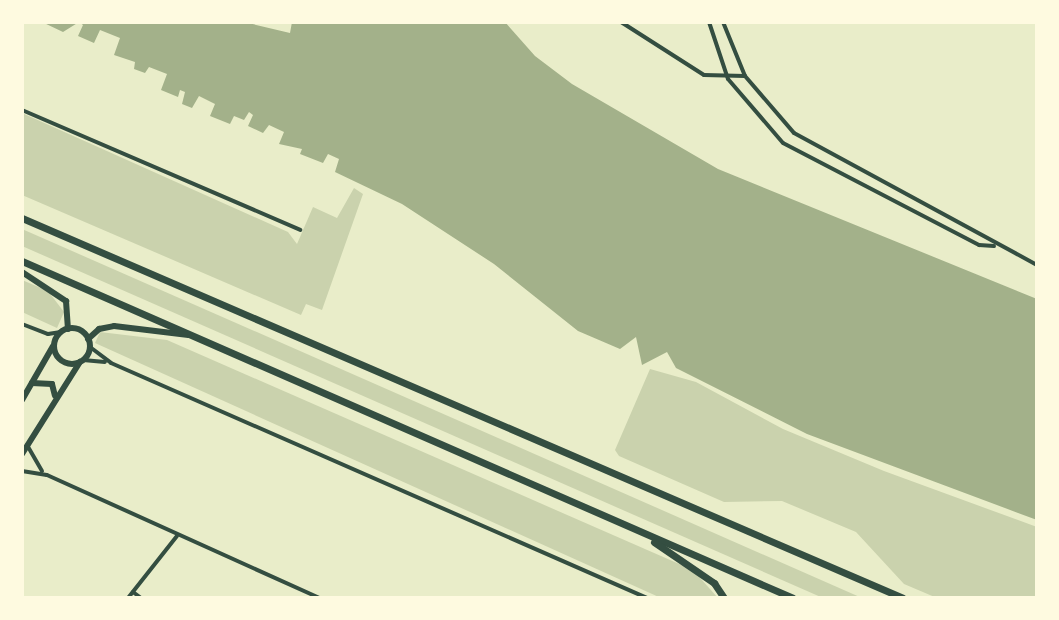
<!DOCTYPE html>
<html>
<head>
<meta charset="utf-8">
<style>
	body { margin:0 }
	#map { position:relative; width:1059px; height:620px; overflow:hidden; background:#e9edc9; font-family:"Sofia Sans Condensed",sans-serif }
	div>[style] { position:absolute }
	.green>* { inset:0; background:#cad2ad }
	.water>* { inset:0; background:#a3b18a }
	.minor>* { height:4px; margin:-2px; padding:0 2px; transform-origin:2px; border-radius:2px; background:#344e41 }
	.secondary>* { height:6px; margin:-3px; padding:0 3px; transform-origin:3px; border-radius:3px; background:#344e41 }
	.secondary>.ring { margin:-3px; padding:0; box-sizing:content-box; background:none; border:6px solid #344e41; border-radius:50% }
	.trunk>* { height:7px; margin:-3.5px; padding:0 3.5px; transform-origin:3.5px; border-radius:3.5px; background:#344e41 }
	span { translate:-50% -50%; white-space:nowrap; text-align:center; line-height:1.15; -webkit-text-stroke:6px #fefae0; paint-order:stroke }
	.frame { position:absolute; inset:0; border:24px solid #fefae0; pointer-events:none }
</style>
</head>
<body>
<div id="map">
	<div class="green">
		<i style="clip-path:polygon(22px 113px,288px 232px,297px 244px,313px 207px,337px 218px,354px 188px,363px 194px,322px 310px,306px 304px,301px 315px,22px 195px)"></i>
		<i style="clip-path:polygon(22px 229px,530px 452px,862px 598px,823px 598px,22px 246px)"></i>
		<i style="clip-path:polygon(22px 280px,48px 291px,64px 312px,57px 328px,22px 312px)"></i>
		<i style="clip-path:polygon(100px 332px,167px 340px,693px 570px,718px 598px,661px 598px,95px 343px)"></i>
		<i style="clip-path:polygon(650px 369px,696px 382px,783px 429px,884px 471px,1037px 527px,1037px 598px,937px 598px,904px 584px,856px 532px,782px 501px,724px 502px,619px 456px,615px 450px)"></i>
	</div>
	<div class="water">
		<i style="clip-path:polygon(42px 22px,244px 22px,290px 33px,292px 22px,505px 22px,535px 56px,572px 84px,718px 169px,1037px 299px,1037px 520px,807px 434px,676px 368px,667px 352px,642px 365px,636px 337px,620px 349px,578px 331px,494px 264px,402px 204px,335px 172px,339px 159px,328px 154px,323px 163px,300px 154px,302px 149px,279px 144px,284px 132px,269px 125px,263px 133px,248px 126px,253px 115px,249px 112px,244px 120px,234px 116px,230px 124px,210px 116px,215px 104px,199px 96px,192px 108px,182px 104px,185px 92px,180px 90px,178px 97px,161px 90px,167px 74px,149px 67px,145px 73px,134px 69px,135px 62px,114px 55px,120px 38px,100px 30px,94px 43px,78px 36px,83px 25px,79px 22px,63px 32px)"></i>
	</div>
	<div class="minor">
		<i style="left:621px;top:22px;width:98px;rotate:32.6deg"></i>
		<i style="left:704px;top:75px;width:41px;rotate:1.4deg"></i>
		<i style="left:709px;top:22px;width:60px;rotate:71.6deg"></i>
		<i style="left:728px;top:79px;width:84px;rotate:49.3deg"></i>
		<i style="left:783px;top:143px;width:221px;rotate:27.5deg"></i>
		<i style="left:979px;top:245px;width:15px;rotate:4deg"></i>
		<i style="left:723px;top:22px;width:58px;rotate:67.8deg"></i>
		<i style="left:745px;top:76px;width:75px;rotate:49.3deg"></i>
		<i style="left:794px;top:133px;width:277px;rotate:28.5deg"></i>
		<i style="left:22px;top:110px;width:303px;rotate:23.3deg"></i>
		<i style="left:22px;top:324px;width:28px;rotate:21deg"></i>
		<i style="left:48px;top:334px;width:13px;rotate:-9deg"></i>
		<i style="left:90px;top:347px;width:26px;rotate:37deg"></i>
		<i style="left:111px;top:363px;width:585px;rotate:23.67deg"></i>
		<i style="left:83px;top:360px;width:22px;rotate:5deg"></i>
		<i style="left:27px;top:445px;width:30px;rotate:60deg"></i>
		<i style="left:22px;top:471px;width:25px;rotate:9deg"></i>
		<i style="left:47px;top:475px;width:299px;rotate:24.3deg"></i>
		<i style="left:133px;top:592px;width:10px;rotate:37deg"></i>
		<i style="left:128px;top:598px;width:79px;rotate:-51.7deg"></i>
	</div>
	<div class="secondary">
		<i style="left:22px;top:272px;width:53px;rotate:33.4deg"></i>
		<i style="left:66px;top:301px;width:28px;rotate:86deg"></i>
		<i class="ring" style="left:54px;top:328px;width:30px;height:30px"></i>
		<i style="left:88px;top:339px;width:15px;rotate:-42deg"></i>
		<i style="left:99px;top:329px;width:15px;rotate:-11deg"></i>
		<i style="left:114px;top:326px;width:75px;rotate:6.9deg"></i>
		<i style="left:32px;top:383px;width:20px;rotate:3deg"></i>
		<i style="left:52px;top:384px;width:12px;rotate:76deg"></i>
		<i style="left:22px;top:400px;width:62px;rotate:-60.1deg"></i>
		<i style="left:22px;top:454px;width:109px;rotate:-57.8deg"></i>
	</div>
	<div class="trunk">
		<i style="left:22px;top:218px;width:959px;rotate:23.33deg"></i>
		<i style="left:22px;top:261px;width:841px;rotate:23.61deg"></i>
		<i style="left:654px;top:542px;width:73px;rotate:34.3deg"></i>
		<i style="left:714px;top:583px;width:18px;rotate:56deg"></i>
	</div>
	<div class="frame"></div>
</div>
</body>
</html>
